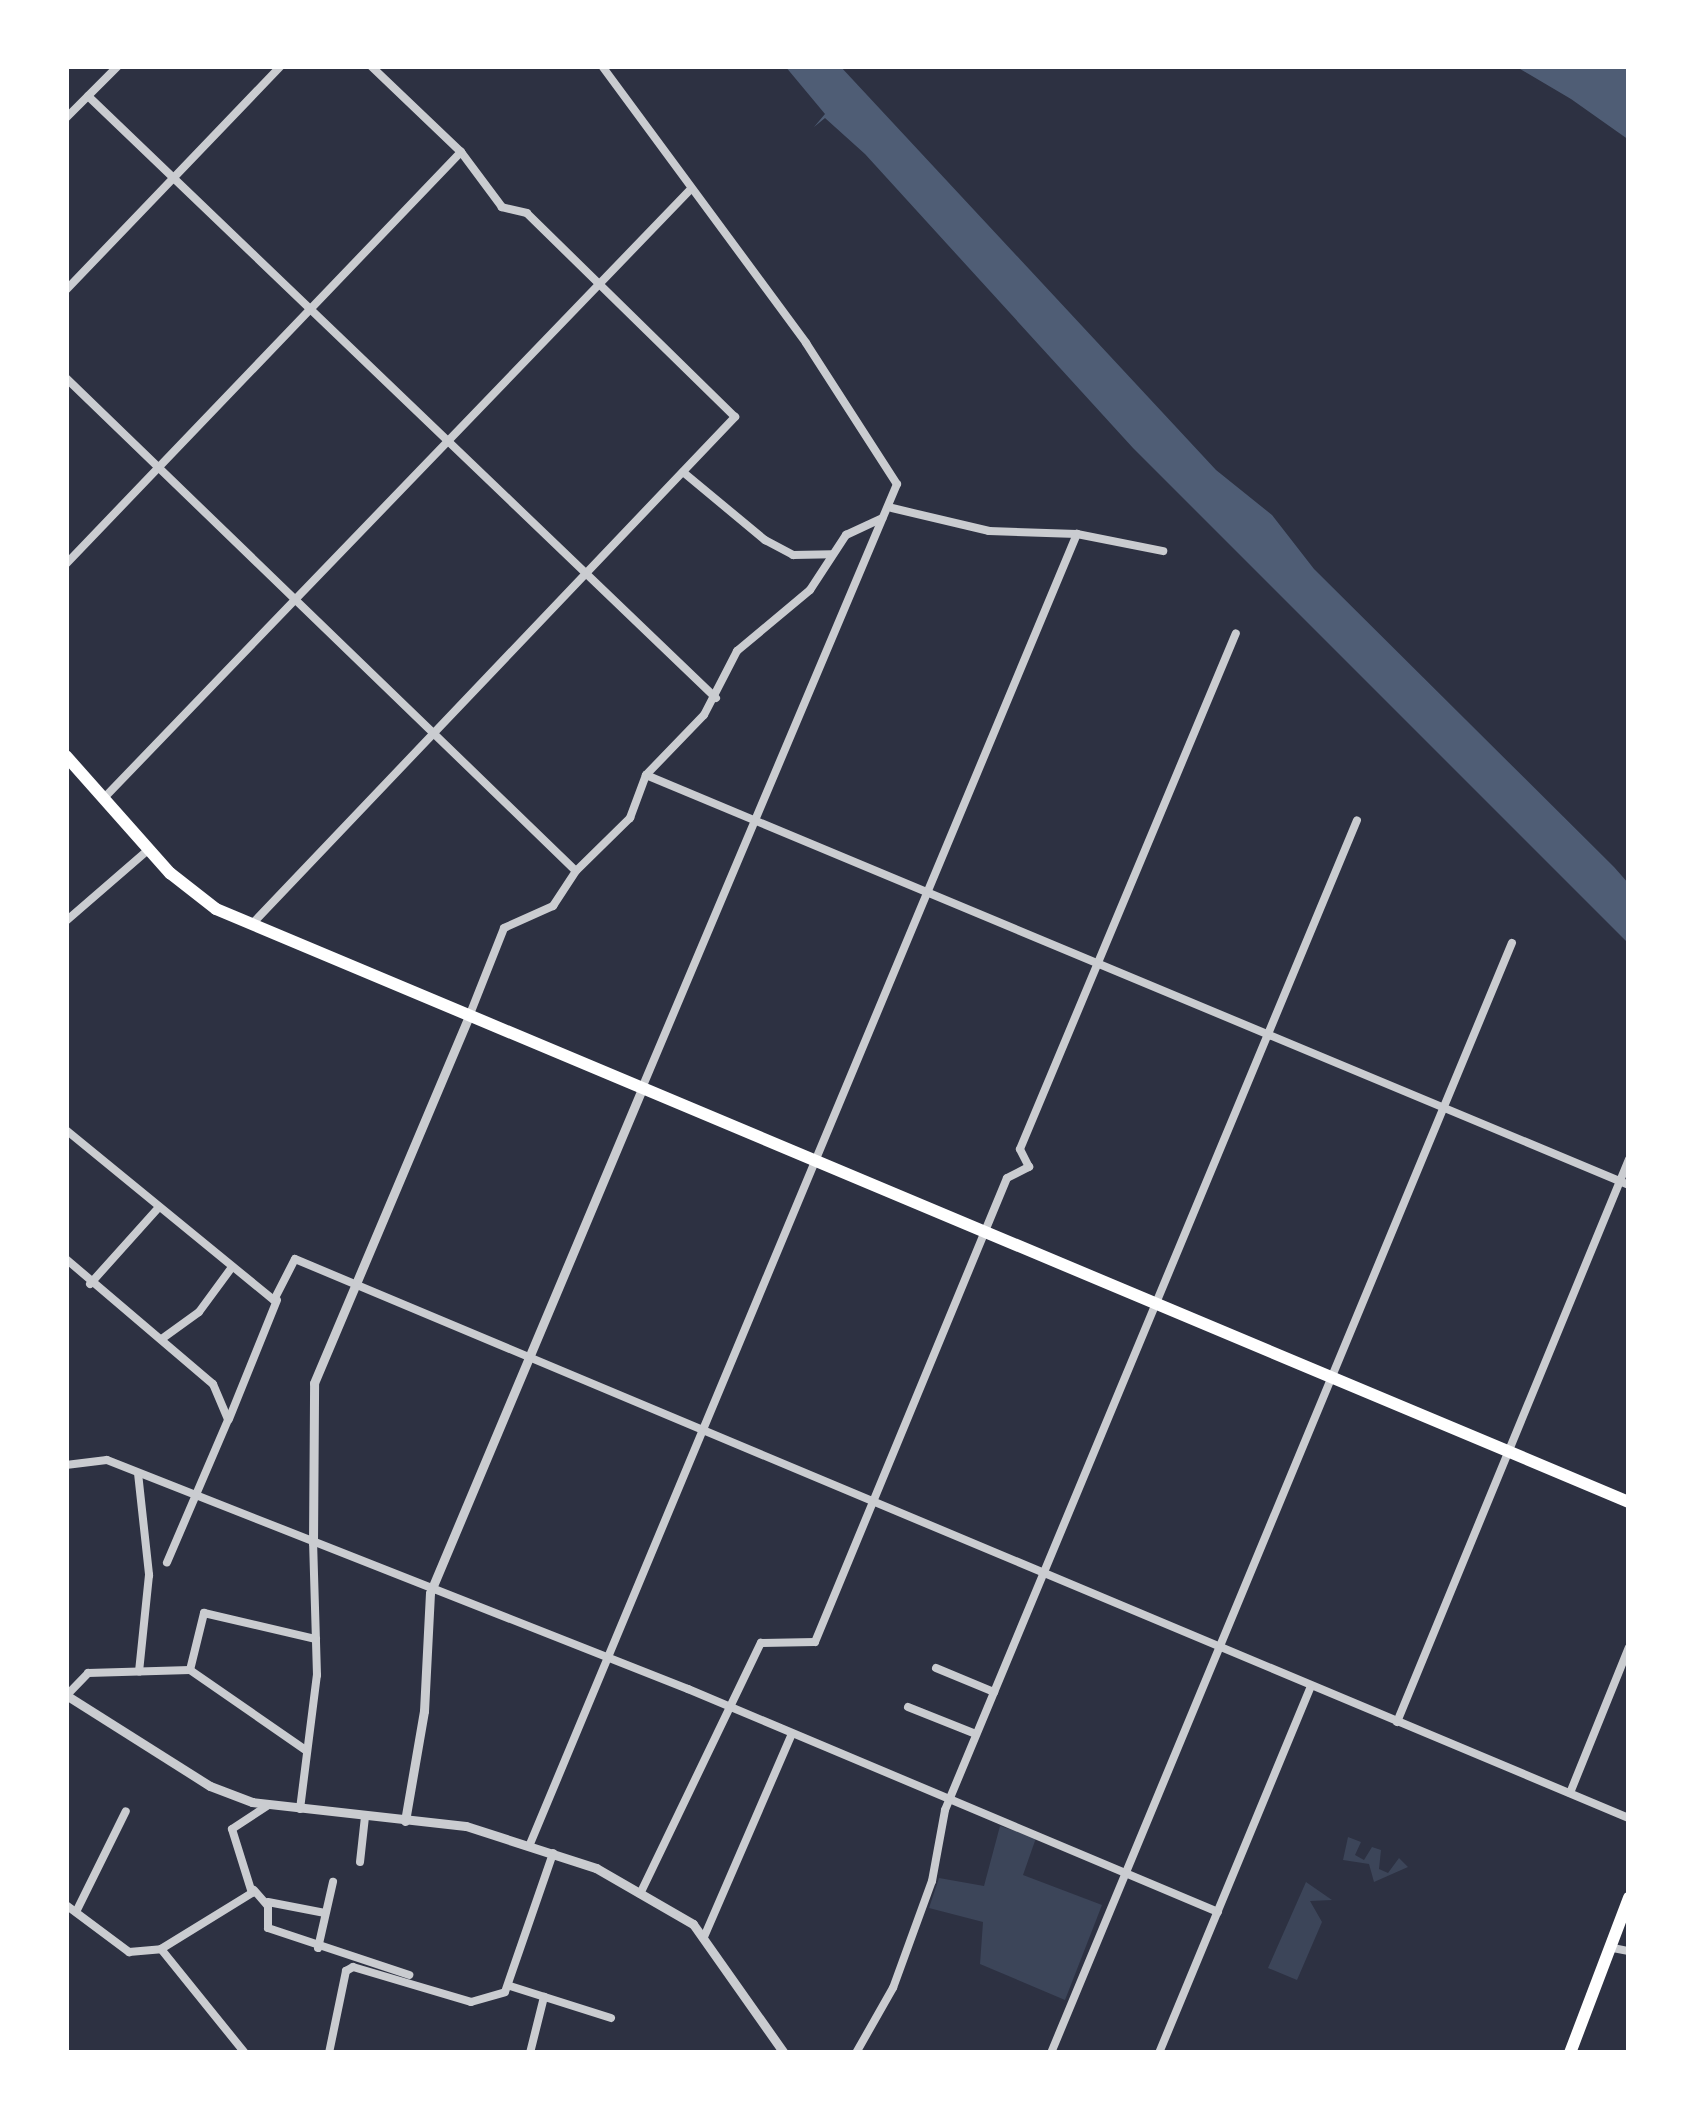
<!DOCTYPE html>
<html>
<head>
<meta charset="utf-8">
<style>
	body { margin:0 }
	#map { position:relative; width:1695px; height:2119px; overflow:hidden; background:#2d3142; font-family:Commissioner,sans-serif }
	div>[style] { position:absolute }
	.green>* { inset:0; background:#3c4559 }
	.water>* { inset:0; background:#4f5d75 }
	.minor>* { height:8px; margin:-4px; padding:0 4px; transform-origin:4px; border-radius:4px; background:#caccd0 }
	.tertiary>* { height:9px; margin:-4.5px; padding:0 4.5px; transform-origin:4.5px; border-radius:4.5px; background:#caccd0 }
	.primary>* { height:12px; margin:-6px; padding:0 6px; transform-origin:6px; border-radius:6px; background:#fff }
	span { translate:-50% -50%; white-space:nowrap; text-align:center; line-height:1.15; -webkit-text-stroke:9px #fff; paint-order:stroke }
	.frame { position:absolute; inset:0; border:69px solid #fff; pointer-events:none }
</style>
</head>
<body>
<div id="map">
	<div class="green">
		<i style="clip-path:polygon(1000px 1826px,1036px 1838px,1023px 1875px,1102px 1905px,1065px 2000px,980px 1964px,983px 1922px,929px 1908px,939px 1878px,984px 1886px)"></i>
		<i style="clip-path:polygon(1348px 1837px,1361px 1842px,1355px 1855px,1364px 1860px,1372px 1847px,1381px 1850px,1379px 1869px,1388px 1873px,1399px 1858px,1408px 1867px,1374px 1882px,1369px 1864px,1343px 1860px)"></i>
		<i style="clip-path:polygon(1306px 1882px,1332px 1900px,1310px 1901px,1322px 1922px,1297px 1980px,1268px 1968px)"></i>
	</div>
	<div class="water">
		<i style="clip-path:polygon(785px 66px,840px 66px,1216px 470px,1272px 515px,1314px 569px,1614px 867px,1629px 884px,1629px 944px,1133px 448px,865px 154px,825px 118px,814px 127px,825px 114px)"></i>
		<i style="clip-path:polygon(1515px 66px,1629px 66px,1629px 140px,1571px 99px)"></i>
	</div>
	<div class="minor">
		<i style="left:602px;top:66px;width:344px;rotate:53.6deg"></i>
		<i style="left:806px;top:343px;width:168px;rotate:57.2deg"></i>
		<i style="left:897px;top:484px;width:656px;rotate:112.89deg"></i>
		<i style="left:88px;top:96px;width:870px;rotate:43.79deg"></i>
		<i style="left:66px;top:118px;width:74px;rotate:-45deg"></i>
		<i style="left:66px;top:290px;width:310px;rotate:-46.2deg"></i>
		<i style="left:66px;top:378px;width:709px;rotate:44.03deg"></i>
		<i style="left:683px;top:472px;width:107px;rotate:39.7deg"></i>
		<i style="left:765px;top:540px;width:32px;rotate:28deg"></i>
		<i style="left:793px;top:555px;width:39px;rotate:-1deg"></i>
		<i style="left:892px;top:508px;width:100px;rotate:13.3deg"></i>
		<i style="left:989px;top:531px;width:88px;rotate:2deg"></i>
		<i style="left:1077px;top:534px;width:88px;rotate:11.2deg"></i>
		<i style="left:66px;top:564px;width:571px;rotate:-46.21deg"></i>
		<i style="left:646px;top:775px;width:1065px;rotate:22.64deg"></i>
		<i style="left:104px;top:798px;width:844px;rotate:-46.06deg"></i>
		<i style="left:66px;top:921px;width:110px;rotate:-40.9deg"></i>
		<i style="left:251px;top:925px;width:702px;rotate:-46.39deg"></i>
		<i style="left:735px;top:417px;width:291px;rotate:-135.6deg"></i>
		<i style="left:527px;top:213px;width:26px;rotate:-167deg"></i>
		<i style="left:502px;top:207px;width:69px;rotate:-126.7deg"></i>
		<i style="left:461px;top:152px;width:124px;rotate:-136.3deg"></i>
		<i style="left:470px;top:1014px;width:92px;rotate:-68.4deg"></i>
		<i style="left:504px;top:928px;width:54px;rotate:-24.2deg"></i>
		<i style="left:553px;top:906px;width:42px;rotate:-56.7deg"></i>
		<i style="left:576px;top:871px;width:76px;rotate:-44.5deg"></i>
		<i style="left:630px;top:818px;width:46px;rotate:-69.6deg"></i>
		<i style="left:646px;top:775px;width:83px;rotate:-46deg"></i>
		<i style="left:704px;top:715px;width:72px;rotate:-62.7deg"></i>
		<i style="left:737px;top:651px;width:95px;rotate:-39.9deg"></i>
		<i style="left:810px;top:590px;width:66px;rotate:-56.8deg"></i>
		<i style="left:846px;top:535px;width:40px;rotate:-25deg"></i>
		<i style="left:66px;top:1130px;width:269px;rotate:39.3deg"></i>
		<i style="left:274px;top:1300px;width:46px;rotate:-62.9deg"></i>
		<i style="left:295px;top:1259px;width:1446px;rotate:22.74deg"></i>
		<i style="left:66px;top:1259px;width:193px;rotate:40.4deg"></i>
		<i style="left:213px;top:1384px;width:39px;rotate:67deg"></i>
		<i style="left:228px;top:1420px;width:155px;rotate:113.2deg"></i>
		<i style="left:90px;top:1284px;width:103px;rotate:-48.1deg"></i>
		<i style="left:163px;top:1338px;width:44px;rotate:-35.8deg"></i>
		<i style="left:199px;top:1312px;width:56px;rotate:-53.7deg"></i>
		<i style="left:229px;top:1419px;width:128px;rotate:-68deg"></i>
		<i style="left:66px;top:1465px;width:41px;rotate:-7deg"></i>
		<i style="left:107px;top:1460px;width:625px;rotate:21.51deg"></i>
		<i style="left:688px;top:1689px;width:575px;rotate:22.82deg"></i>
		<i style="left:138px;top:1473px;width:103px;rotate:83.8deg"></i>
		<i style="left:149px;top:1575px;width:97px;rotate:95.9deg"></i>
		<i style="left:936px;top:1668px;width:63px;rotate:22.5deg"></i>
		<i style="left:190px;top:1670px;width:59px;rotate:-76.2deg"></i>
		<i style="left:204px;top:1613px;width:115px;rotate:13.1deg"></i>
		<i style="left:66px;top:1696px;width:32px;rotate:-46deg"></i>
		<i style="left:88px;top:1673px;width:102px;rotate:-1.7deg"></i>
		<i style="left:190px;top:1670px;width:142px;rotate:34.7deg"></i>
		<i style="left:908px;top:1707px;width:73px;rotate:21.7deg"></i>
		<i style="left:1397px;top:1722px;width:609px;rotate:-67.6deg"></i>
		<i style="left:1570px;top:1793px;width:157px;rotate:-68deg"></i>
		<i style="left:300px;top:1809px;width:135px;rotate:-82.8deg"></i>
		<i style="left:317px;top:1675px;width:131px;rotate:-91.7deg"></i>
		<i style="left:530px;top:1844px;width:1420px;rotate:-67.34deg"></i>
		<i style="left:360px;top:1862px;width:45px;rotate:-83.7deg"></i>
		<i style="left:254px;top:1890px;width:21px;rotate:49deg"></i>
		<i style="left:268px;top:1906px;width:22px;rotate:90deg"></i>
		<i style="left:268px;top:1928px;width:149px;rotate:18.4deg"></i>
		<i style="left:640px;top:1894px;width:279px;rotate:-64.3deg"></i>
		<i style="left:761px;top:1643px;width:54px;rotate:-1.1deg"></i>
		<i style="left:815px;top:1642px;width:502px;rotate:-67.52deg"></i>
		<i style="left:1007px;top:1178px;width:25px;rotate:-27deg"></i>
		<i style="left:1029px;top:1167px;width:20px;rotate:-117deg"></i>
		<i style="left:1020px;top:1149px;width:559px;rotate:-67.29deg"></i>
		<i style="left:268px;top:1902px;width:58px;rotate:10.9deg"></i>
		<i style="left:66px;top:1905px;width:79px;rotate:36.7deg"></i>
		<i style="left:129px;top:1952px;width:32px;rotate:-5deg"></i>
		<i style="left:161px;top:1949px;width:107px;rotate:-31.6deg"></i>
		<i style="left:252px;top:1893px;width:67px;rotate:-107.4deg"></i>
		<i style="left:232px;top:1829px;width:42px;rotate:-33.3deg"></i>
		<i style="left:77px;top:1910px;width:110px;rotate:-63.7deg"></i>
		<i style="left:704px;top:1937px;width:221px;rotate:-66.6deg"></i>
		<i style="left:318px;top:1948px;width:68px;rotate:-77.2deg"></i>
		<i style="left:1613px;top:1948px;width:16px;rotate:11deg"></i>
		<i style="left:161px;top:1949px;width:134px;rotate:51.1deg"></i>
		<i style="left:510px;top:1986px;width:106px;rotate:17.6deg"></i>
		<i style="left:329px;top:2053px;width:84px;rotate:-78.3deg"></i>
		<i style="left:346px;top:1971px;width:8px;rotate:-30deg"></i>
		<i style="left:353px;top:1967px;width:123px;rotate:16.5deg"></i>
		<i style="left:471px;top:2002px;width:35px;rotate:-16deg"></i>
		<i style="left:505px;top:1992px;width:147px;rotate:-70.9deg"></i>
		<i style="left:530px;top:2053px;width:58px;rotate:-76deg"></i>
		<i style="left:856px;top:2053px;width:75px;rotate:-60.4deg"></i>
		<i style="left:893px;top:1988px;width:114px;rotate:-70deg"></i>
		<i style="left:932px;top:1881px;width:72px;rotate:-79.6deg"></i>
		<i style="left:945px;top:1810px;width:1072px;rotate:-67.4deg"></i>
		<i style="left:1051px;top:2053px;width:1202px;rotate:-67.45deg"></i>
		<i style="left:1159px;top:2053px;width:397px;rotate:-67.5deg"></i>
	</div>
	<div class="tertiary">
		<i style="left:313px;top:1543px;width:160px;rotate:-89.6deg"></i>
		<i style="left:314px;top:1383px;width:398px;rotate:-67.1deg"></i>
		<i style="left:66px;top:1695px;width:170px;rotate:32.3deg"></i>
		<i style="left:210px;top:1786px;width:45px;rotate:20.9deg"></i>
		<i style="left:252px;top:1802px;width:215px;rotate:6.4deg"></i>
		<i style="left:466px;top:1826px;width:137px;rotate:17.9deg"></i>
		<i style="left:596px;top:1868px;width:112px;rotate:30deg"></i>
		<i style="left:693px;top:1924px;width:158px;rotate:54.8deg"></i>
		<i style="left:405px;top:1821px;width:112px;rotate:-80.2deg"></i>
		<i style="left:424px;top:1711px;width:118px;rotate:-87.1deg"></i>
		<i style="left:430px;top:1593px;width:547px;rotate:-67.19deg"></i>
	</div>
	<div class="primary">
		<i style="left:66px;top:756px;width:157px;rotate:48.4deg"></i>
		<i style="left:170px;top:873px;width:58px;rotate:38deg"></i>
		<i style="left:216px;top:909px;width:1532px;rotate:22.77deg"></i>
		<i style="left:1570px;top:2053px;width:166px;rotate:-69.2deg"></i>
	</div>
	<div class="frame"></div>
</div>
</body>
</html>
